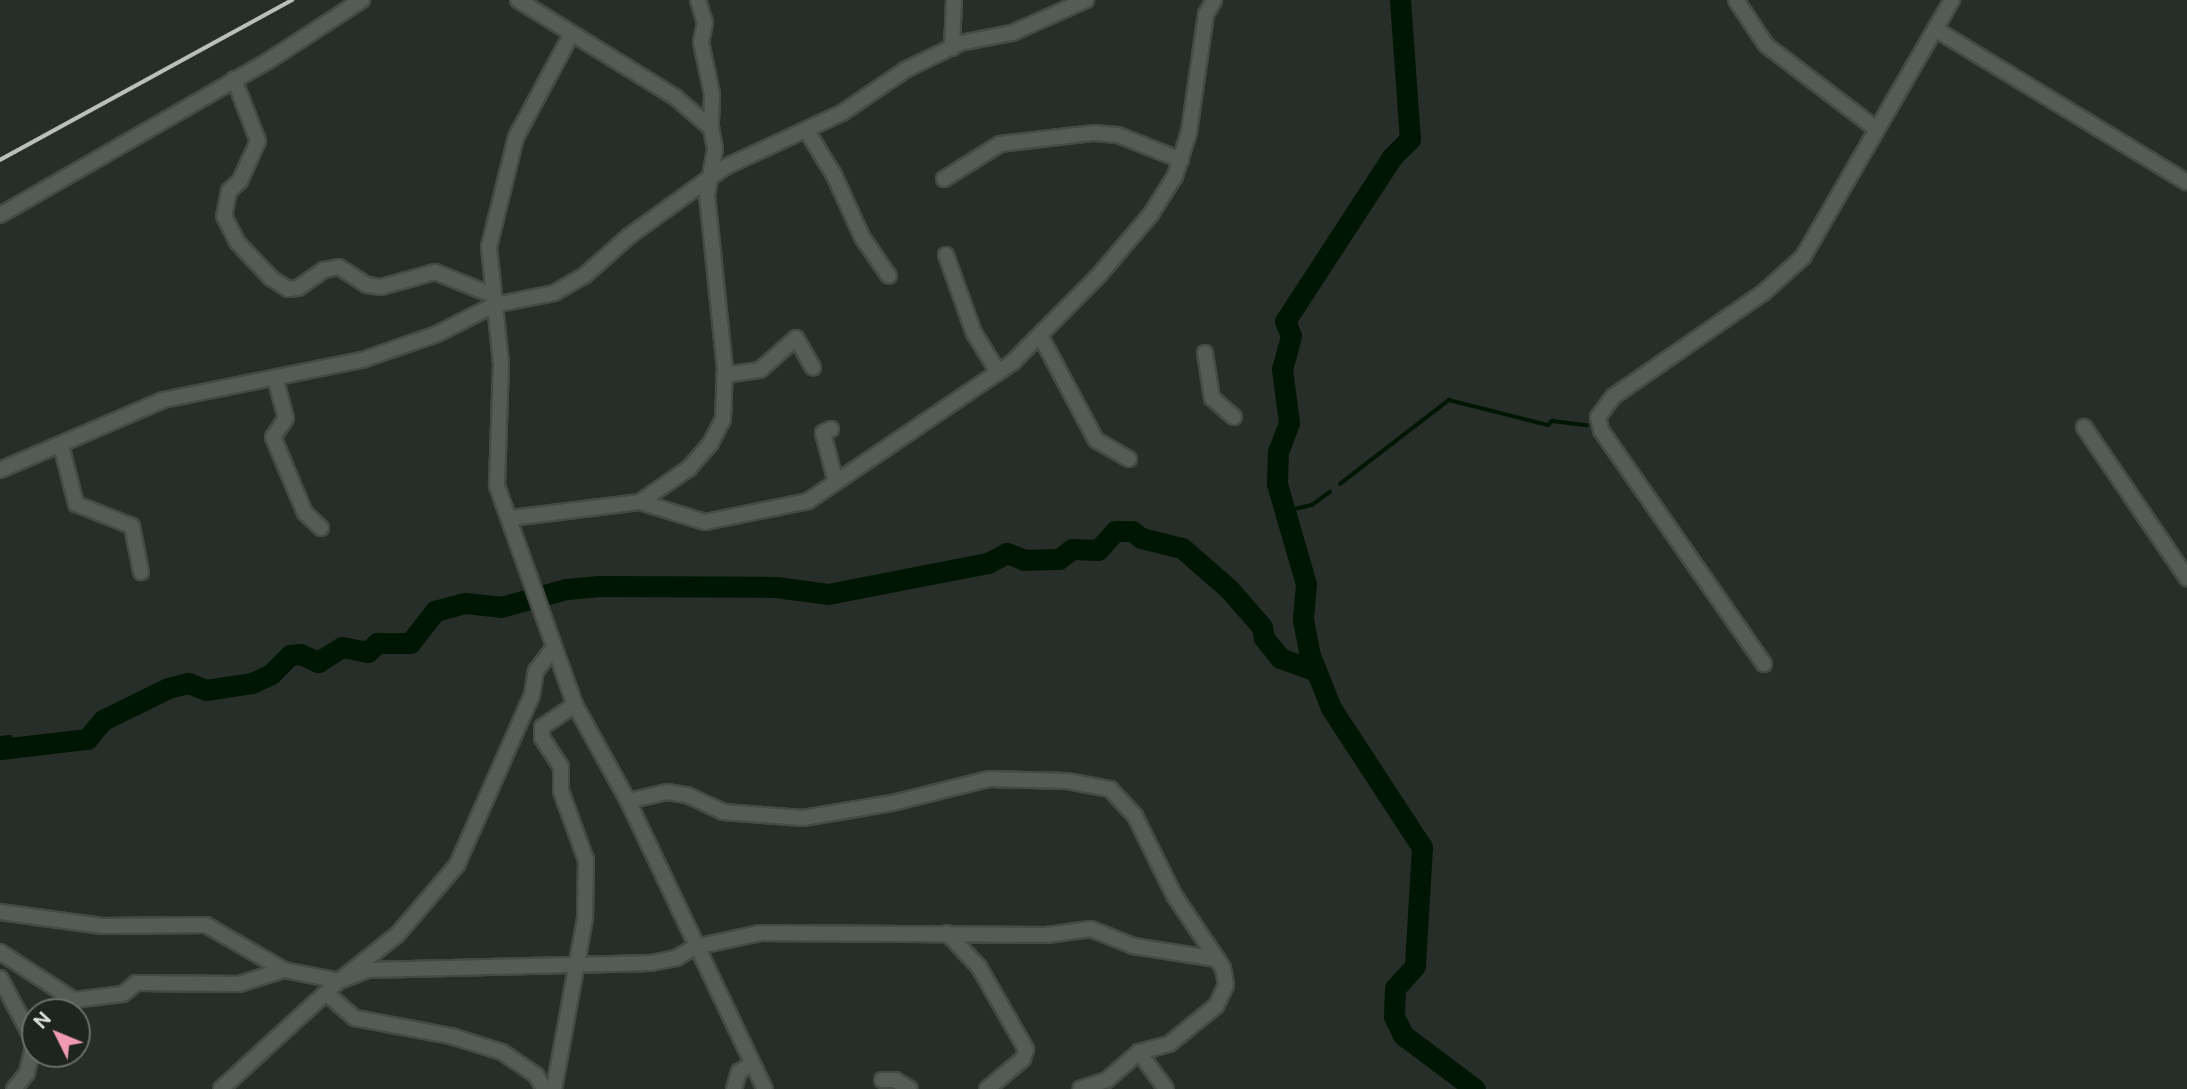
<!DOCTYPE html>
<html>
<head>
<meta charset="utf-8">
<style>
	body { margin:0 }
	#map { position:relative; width:2187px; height:1089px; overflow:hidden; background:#272d28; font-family:"Public Sans",sans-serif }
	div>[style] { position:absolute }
	.stream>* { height:3.5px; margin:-1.75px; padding:0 1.75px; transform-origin:1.75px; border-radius:1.75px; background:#001604 }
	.river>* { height:21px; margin:-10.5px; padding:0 10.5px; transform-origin:10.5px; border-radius:10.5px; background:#001604 }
	.roads { filter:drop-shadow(2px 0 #454a45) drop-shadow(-2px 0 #454a45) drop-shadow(0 2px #454a45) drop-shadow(0 -2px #454a45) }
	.street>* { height:14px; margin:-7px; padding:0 7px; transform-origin:7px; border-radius:7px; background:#555c56 }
	.rail>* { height:3.5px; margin:-1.75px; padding:0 1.75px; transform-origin:1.75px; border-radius:1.75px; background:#bbbfbb }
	span { translate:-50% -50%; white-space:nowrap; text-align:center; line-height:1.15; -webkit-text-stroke:6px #1e241f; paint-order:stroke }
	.north { position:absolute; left:21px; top:998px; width:70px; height:70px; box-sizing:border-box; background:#1e241f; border:2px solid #696e6a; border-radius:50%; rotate:313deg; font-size:19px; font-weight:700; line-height:28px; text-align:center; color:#dadeda }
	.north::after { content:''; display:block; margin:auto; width:24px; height:32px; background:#f09ab4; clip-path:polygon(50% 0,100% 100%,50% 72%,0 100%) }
</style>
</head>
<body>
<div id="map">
	<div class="stream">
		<i style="left:1340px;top:484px;width:138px;rotate:-37.6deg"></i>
		<i style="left:1449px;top:400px;width:102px;rotate:14.2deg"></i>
		<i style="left:1548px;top:425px;width:6px;rotate:-45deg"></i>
		<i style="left:1552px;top:421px;width:35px;rotate:7deg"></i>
		<i style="left:1286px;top:511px;width:27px;rotate:-13deg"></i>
		<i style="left:1312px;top:505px;width:22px;rotate:-36deg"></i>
		<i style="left:0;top:738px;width:10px;rotate:-6deg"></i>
		<i style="left:10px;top:737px;width:17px;rotate:40deg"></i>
	</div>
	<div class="river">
		<i style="left:1400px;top:0;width:139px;rotate:85.9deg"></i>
		<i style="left:1410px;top:139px;width:25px;rotate:135deg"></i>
		<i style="left:1392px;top:157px;width:196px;rotate:123.1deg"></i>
		<i style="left:1285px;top:321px;width:16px;rotate:68deg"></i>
		<i style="left:1291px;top:336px;width:34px;rotate:105deg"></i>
		<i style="left:1282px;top:369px;width:54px;rotate:82.6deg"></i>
		<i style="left:1289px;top:423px;width:30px;rotate:111deg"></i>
		<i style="left:1278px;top:451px;width:33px;rotate:92deg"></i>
		<i style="left:1277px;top:484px;width:104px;rotate:73.8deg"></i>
		<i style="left:1306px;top:584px;width:36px;rotate:95deg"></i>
		<i style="left:1303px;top:620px;width:36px;rotate:79deg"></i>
		<i style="left:1310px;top:655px;width:57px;rotate:68.4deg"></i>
		<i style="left:1331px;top:708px;width:166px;rotate:56.8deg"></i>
		<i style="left:1422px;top:847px;width:119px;rotate:93.4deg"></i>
		<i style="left:1415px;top:966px;width:30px;rotate:132deg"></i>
		<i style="left:1395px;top:988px;width:28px;rotate:92deg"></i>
		<i style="left:1394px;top:1016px;width:21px;rotate:65deg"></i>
		<i style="left:1403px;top:1035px;width:90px;rotate:36.9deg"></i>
		<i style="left:0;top:749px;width:88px;rotate:-6.6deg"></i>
		<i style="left:87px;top:739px;width:25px;rotate:-50deg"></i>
		<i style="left:103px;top:720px;width:72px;rotate:-26.2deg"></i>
		<i style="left:168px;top:688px;width:21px;rotate:-14deg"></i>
		<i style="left:188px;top:683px;width:19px;rotate:21deg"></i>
		<i style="left:206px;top:690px;width:47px;rotate:-8.7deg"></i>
		<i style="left:252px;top:683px;width:21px;rotate:-25deg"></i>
		<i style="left:271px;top:674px;width:27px;rotate:-45deg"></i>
		<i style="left:290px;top:655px;width:10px;rotate:-6deg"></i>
		<i style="left:300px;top:654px;width:20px;rotate:24deg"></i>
		<i style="left:318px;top:662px;width:28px;rotate:-32deg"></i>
		<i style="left:342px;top:647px;width:26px;rotate:11deg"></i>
		<i style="left:368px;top:652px;width:13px;rotate:-45deg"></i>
		<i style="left:377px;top:643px;width:33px"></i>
		<i style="left:410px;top:643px;width:41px;rotate:-52deg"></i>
		<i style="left:435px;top:611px;width:31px;rotate:-15deg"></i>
		<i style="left:465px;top:603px;width:36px;rotate:6deg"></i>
		<i style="left:501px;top:607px;width:67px;rotate:-15.5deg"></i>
		<i style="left:566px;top:589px;width:34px;rotate:-5deg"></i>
		<i style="left:600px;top:586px;width:176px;rotate:0.3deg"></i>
		<i style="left:776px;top:587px;width:52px;rotate:7.7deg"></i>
		<i style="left:828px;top:594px;width:163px;rotate:-11deg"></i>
		<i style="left:988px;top:563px;width:21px;rotate:-28deg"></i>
		<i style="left:1007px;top:553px;width:18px;rotate:22deg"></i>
		<i style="left:1024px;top:560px;width:35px;rotate:-2deg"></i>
		<i style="left:1059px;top:559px;width:16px;rotate:-38deg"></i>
		<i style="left:1072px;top:549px;width:26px;rotate:2deg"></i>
		<i style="left:1098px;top:550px;width:25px;rotate:-48deg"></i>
		<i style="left:1115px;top:531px;width:17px"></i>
		<i style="left:1132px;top:531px;width:11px;rotate:38deg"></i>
		<i style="left:1141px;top:538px;width:42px;rotate:13.7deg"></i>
		<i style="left:1182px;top:548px;width:62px;rotate:41.1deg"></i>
		<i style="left:1229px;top:589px;width:50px;rotate:49deg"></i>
		<i style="left:1262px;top:627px;width:11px;rotate:80deg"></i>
		<i style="left:1264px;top:638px;width:26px;rotate:51deg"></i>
		<i style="left:1280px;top:658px;width:38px;rotate:20deg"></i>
	</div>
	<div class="roads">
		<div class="street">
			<i style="left:518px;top:0;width:185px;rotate:31.7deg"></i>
			<i style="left:675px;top:97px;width:48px;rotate:40.7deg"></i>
			<i style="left:711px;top:128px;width:21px;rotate:79deg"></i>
			<i style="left:715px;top:149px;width:47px;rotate:99.9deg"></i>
			<i style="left:707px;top:195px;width:174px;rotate:84.1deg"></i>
			<i style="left:725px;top:368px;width:51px;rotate:92.2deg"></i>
			<i style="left:723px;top:419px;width:27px;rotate:117deg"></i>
			<i style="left:711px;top:443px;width:35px;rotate:131deg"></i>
			<i style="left:688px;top:469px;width:58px;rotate:145.5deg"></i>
			<i style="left:698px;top:0;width:24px;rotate:73deg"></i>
			<i style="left:705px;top:23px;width:19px;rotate:102deg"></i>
			<i style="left:701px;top:42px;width:53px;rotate:78.1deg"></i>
			<i style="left:712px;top:94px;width:34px;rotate:92deg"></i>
			<i style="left:1736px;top:0;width:54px;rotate:56.3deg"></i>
			<i style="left:1766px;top:45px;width:137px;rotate:37.3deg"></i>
			<i style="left:1935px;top:29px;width:295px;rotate:31.3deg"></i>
			<i style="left:571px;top:35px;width:116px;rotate:118.3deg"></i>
			<i style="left:516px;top:137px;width:113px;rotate:103.8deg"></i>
			<i style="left:489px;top:247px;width:118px;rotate:84.1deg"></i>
			<i style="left:501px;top:364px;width:122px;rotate:91.9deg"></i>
			<i style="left:497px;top:486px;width:232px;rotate:70.4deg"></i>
			<i style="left:575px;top:705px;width:110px;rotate:61.1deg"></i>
			<i style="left:628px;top:801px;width:319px;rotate:64.6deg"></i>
			<i style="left:952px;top:48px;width:48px;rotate:-87.6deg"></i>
			<i style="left:234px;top:79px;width:66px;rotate:68.8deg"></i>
			<i style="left:258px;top:141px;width:44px;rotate:114.2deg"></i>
			<i style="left:240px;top:181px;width:15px;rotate:138deg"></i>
			<i style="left:229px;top:191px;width:25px;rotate:101deg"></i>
			<i style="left:224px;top:216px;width:29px;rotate:63deg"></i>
			<i style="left:237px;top:242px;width:50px;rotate:46.6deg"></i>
			<i style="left:271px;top:278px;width:20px;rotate:33deg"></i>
			<i style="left:288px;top:289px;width:10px;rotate:-6deg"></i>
			<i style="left:298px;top:288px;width:32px;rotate:-35deg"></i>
			<i style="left:324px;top:270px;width:15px;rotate:-11deg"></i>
			<i style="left:339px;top:267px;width:33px;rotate:33deg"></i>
			<i style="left:367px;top:285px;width:14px;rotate:8deg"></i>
			<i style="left:381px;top:287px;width:56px;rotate:-15.5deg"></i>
			<i style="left:435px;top:272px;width:61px;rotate:22deg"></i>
			<i style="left:807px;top:131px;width:52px;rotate:58.5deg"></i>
			<i style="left:834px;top:175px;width:68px;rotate:65.7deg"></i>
			<i style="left:862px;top:237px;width:47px;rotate:55.3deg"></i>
			<i style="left:944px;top:179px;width:66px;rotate:-32deg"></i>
			<i style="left:1000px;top:144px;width:95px;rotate:-6.7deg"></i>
			<i style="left:1094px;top:133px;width:24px;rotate:5deg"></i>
			<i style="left:1118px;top:135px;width:68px;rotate:21.6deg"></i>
			<i style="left:0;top:215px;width:309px;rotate:-29.9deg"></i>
			<i style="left:268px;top:61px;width:112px;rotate:-33deg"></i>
			<i style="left:946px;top:255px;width:83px;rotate:70.3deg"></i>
			<i style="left:974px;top:333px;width:46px;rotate:58.4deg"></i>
			<i style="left:1041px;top:337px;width:117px;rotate:61.9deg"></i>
			<i style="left:1096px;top:440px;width:38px;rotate:30deg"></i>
			<i style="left:1205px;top:353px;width:46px;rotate:81.2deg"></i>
			<i style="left:1212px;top:398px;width:29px;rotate:41deg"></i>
			<i style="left:724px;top:375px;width:36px;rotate:-8deg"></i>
			<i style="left:760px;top:370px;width:48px;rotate:-41.6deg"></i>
			<i style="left:796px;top:338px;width:34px;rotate:60deg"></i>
			<i style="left:276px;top:381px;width:38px;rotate:75deg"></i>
			<i style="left:286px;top:418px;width:23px;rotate:124deg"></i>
			<i style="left:273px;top:437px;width:82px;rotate:67.2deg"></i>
			<i style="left:305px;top:513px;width:22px;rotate:43deg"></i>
			<i style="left:2084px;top:427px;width:183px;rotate:55.7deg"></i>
			<i style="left:831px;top:429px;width:9px;rotate:153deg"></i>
			<i style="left:823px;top:433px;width:48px;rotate:75.4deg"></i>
			<i style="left:61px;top:445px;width:61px;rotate:75.7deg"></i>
			<i style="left:76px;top:504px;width:60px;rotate:21.4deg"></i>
			<i style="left:132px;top:526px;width:47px;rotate:78.9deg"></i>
			<i style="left:0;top:470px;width:177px;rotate:-23.2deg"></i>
			<i style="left:163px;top:400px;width:203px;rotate:-11.4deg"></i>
			<i style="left:362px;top:360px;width:79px;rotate:-19.1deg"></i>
			<i style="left:437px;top:334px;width:64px;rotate:-27deg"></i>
			<i style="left:494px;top:305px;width:61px;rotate:-11.3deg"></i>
			<i style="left:554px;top:293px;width:34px;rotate:-30deg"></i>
			<i style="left:584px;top:276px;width:60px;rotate:-41.6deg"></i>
			<i style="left:629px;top:236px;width:118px;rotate:-35.7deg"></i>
			<i style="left:725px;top:167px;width:129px;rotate:-24.8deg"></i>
			<i style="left:842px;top:113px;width:76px;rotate:-34.3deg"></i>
			<i style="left:905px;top:70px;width:61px;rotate:-26.1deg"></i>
			<i style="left:960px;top:43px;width:53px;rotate:-10.9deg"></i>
			<i style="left:1012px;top:33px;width:81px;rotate:-24deg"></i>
			<i style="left:511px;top:518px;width:130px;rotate:-7.1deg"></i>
			<i style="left:640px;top:502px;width:68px;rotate:17.1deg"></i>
			<i style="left:705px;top:522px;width:105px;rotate:-11.5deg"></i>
			<i style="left:808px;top:501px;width:248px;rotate:-34.1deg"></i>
			<i style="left:1013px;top:362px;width:124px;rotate:-45.3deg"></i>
			<i style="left:1100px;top:274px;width:79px;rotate:-49.6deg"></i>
			<i style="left:1151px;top:214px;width:45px;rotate:-57.7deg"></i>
			<i style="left:1175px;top:176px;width:46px;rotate:-72.3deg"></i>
			<i style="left:1189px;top:132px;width:119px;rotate:-81.8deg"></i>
			<i style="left:1206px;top:14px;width:16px;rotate:-60deg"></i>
			<i style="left:1764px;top:664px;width:285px;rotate:-124.9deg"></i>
			<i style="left:1601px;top:430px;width:13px;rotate:-103deg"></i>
			<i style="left:1598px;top:417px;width:26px;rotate:-53deg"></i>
			<i style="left:1614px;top:396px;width:181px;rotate:-34.7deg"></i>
			<i style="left:1763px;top:293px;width:54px;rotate:-42deg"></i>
			<i style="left:1803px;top:257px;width:297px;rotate:-59.9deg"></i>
			<i style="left:628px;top:801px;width:40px;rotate:-13deg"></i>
			<i style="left:667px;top:792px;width:20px;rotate:9deg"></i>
			<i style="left:687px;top:795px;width:40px;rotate:25deg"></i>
			<i style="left:723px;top:812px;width:80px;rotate:4.3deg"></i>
			<i style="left:803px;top:818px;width:90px;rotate:-9.6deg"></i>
			<i style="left:892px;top:803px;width:100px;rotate:-13.9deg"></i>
			<i style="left:989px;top:779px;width:78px;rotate:1.5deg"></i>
			<i style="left:1067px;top:781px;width:44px;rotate:10.5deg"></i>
			<i style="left:1110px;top:789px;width:37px;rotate:47deg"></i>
			<i style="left:1135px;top:816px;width:88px;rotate:63.7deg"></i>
			<i style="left:1174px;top:895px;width:88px;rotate:56.1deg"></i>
			<i style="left:1223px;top:968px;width:17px;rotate:80deg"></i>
			<i style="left:1226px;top:985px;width:23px;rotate:115deg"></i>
			<i style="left:1216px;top:1006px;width:60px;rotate:141deg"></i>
			<i style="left:1169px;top:1044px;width:31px;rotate:165deg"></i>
			<i style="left:1139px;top:1052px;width:43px;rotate:138.8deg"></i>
			<i style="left:1107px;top:1080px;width:28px;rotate:162deg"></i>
			<i style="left:0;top:912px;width:103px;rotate:7.8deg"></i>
			<i style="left:102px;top:926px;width:104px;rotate:-0.6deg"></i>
			<i style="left:206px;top:925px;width:90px;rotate:30deg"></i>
			<i style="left:284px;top:970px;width:56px;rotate:11.3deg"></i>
			<i style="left:339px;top:981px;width:75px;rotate:-38.5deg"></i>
			<i style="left:398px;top:934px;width:91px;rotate:-49.5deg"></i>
			<i style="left:457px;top:865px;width:186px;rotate:-66.2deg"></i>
			<i style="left:532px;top:695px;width:24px;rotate:-81deg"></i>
			<i style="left:536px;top:671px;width:26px;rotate:-53deg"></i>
			<i style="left:947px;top:933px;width:47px;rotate:46.7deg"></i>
			<i style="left:979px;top:967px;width:95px;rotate:60.2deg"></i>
			<i style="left:1026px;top:1049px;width:10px;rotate:107deg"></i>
			<i style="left:1023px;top:1059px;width:47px;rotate:140.2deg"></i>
			<i style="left:0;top:952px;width:88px;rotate:33deg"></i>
			<i style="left:74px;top:1000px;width:49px;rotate:-7deg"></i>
			<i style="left:123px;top:994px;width:17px;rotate:-40deg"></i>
			<i style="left:136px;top:983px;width:103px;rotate:0.6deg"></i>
			<i style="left:239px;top:984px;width:47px;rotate:-17.3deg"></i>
			<i style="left:0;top:978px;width:72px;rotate:62deg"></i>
			<i style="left:34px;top:1042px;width:32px;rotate:103deg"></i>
			<i style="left:27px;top:1073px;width:21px;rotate:129deg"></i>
			<i style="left:326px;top:993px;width:38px;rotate:41deg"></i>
			<i style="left:355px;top:1018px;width:98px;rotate:10.6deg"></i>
			<i style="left:451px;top:1036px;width:53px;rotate:17.4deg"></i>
			<i style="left:502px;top:1052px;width:41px;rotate:34.1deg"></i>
			<i style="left:536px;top:1075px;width:16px;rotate:60deg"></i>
			<i style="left:1139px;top:1052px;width:46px;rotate:53.9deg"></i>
			<i style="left:882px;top:1080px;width:13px"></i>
			<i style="left:895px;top:1080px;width:17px;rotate:31deg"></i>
			<i style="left:221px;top:1089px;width:160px;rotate:-42.5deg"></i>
			<i style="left:339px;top:981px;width:31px;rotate:-21deg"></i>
			<i style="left:368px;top:970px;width:283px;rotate:-1.4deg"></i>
			<i style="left:651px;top:963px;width:25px;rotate:-11deg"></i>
			<i style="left:676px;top:958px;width:22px;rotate:-30deg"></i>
			<i style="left:695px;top:947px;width:66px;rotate:-12.2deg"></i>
			<i style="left:760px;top:933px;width:287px;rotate:0.4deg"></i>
			<i style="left:1047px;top:935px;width:44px;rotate:-7.8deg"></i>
			<i style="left:1091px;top:929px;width:45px;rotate:22deg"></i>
			<i style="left:1133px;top:946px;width:85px;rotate:8.8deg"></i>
			<i style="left:554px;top:1089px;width:173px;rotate:-79.7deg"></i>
			<i style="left:585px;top:919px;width:59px;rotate:-89deg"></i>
			<i style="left:586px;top:860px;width:73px;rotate:-109.9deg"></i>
			<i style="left:561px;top:791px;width:24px;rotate:-90deg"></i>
			<i style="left:561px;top:767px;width:35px;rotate:-123deg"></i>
			<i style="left:542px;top:738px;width:11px;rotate:-90deg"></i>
			<i style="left:542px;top:727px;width:40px;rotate:-34deg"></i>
			<i style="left:734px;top:1089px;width:18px;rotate:-74deg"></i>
			<i style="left:739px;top:1072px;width:15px;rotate:-32deg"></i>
		</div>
	</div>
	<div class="rail">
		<i style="left:0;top:160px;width:333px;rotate:-28.7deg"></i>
	</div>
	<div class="north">N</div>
</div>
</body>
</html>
